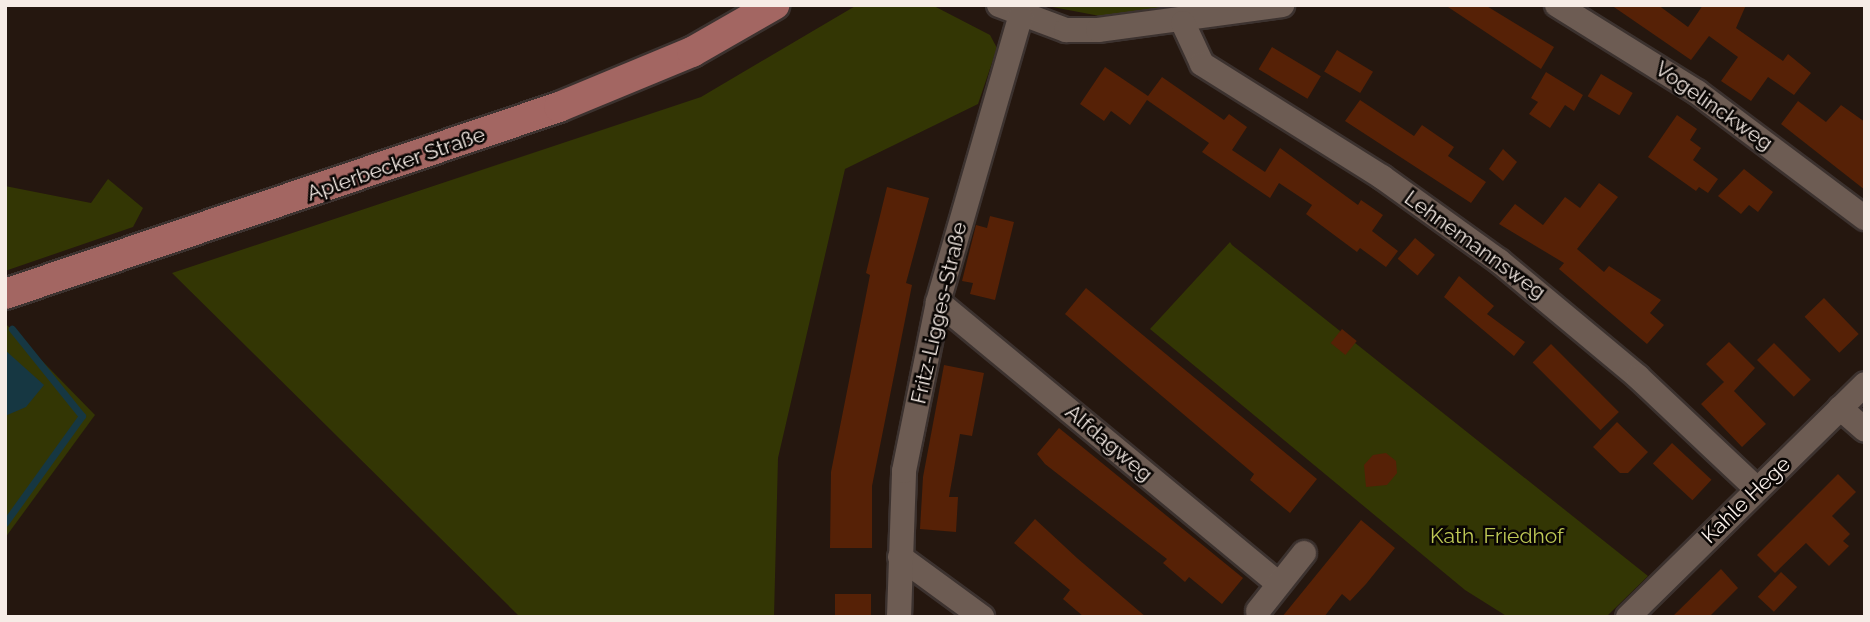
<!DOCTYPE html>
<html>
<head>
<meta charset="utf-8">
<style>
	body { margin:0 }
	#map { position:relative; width:1870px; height:622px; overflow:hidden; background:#25170f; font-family:Raleway,sans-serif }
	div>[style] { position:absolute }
	.green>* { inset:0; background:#333604 }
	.water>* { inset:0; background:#163742 }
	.stream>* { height:7px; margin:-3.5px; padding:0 3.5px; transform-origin:3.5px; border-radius:3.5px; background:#163742 }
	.building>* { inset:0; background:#562106; transform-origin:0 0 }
	.roads { filter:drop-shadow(2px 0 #3c322f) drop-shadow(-2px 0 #3c322f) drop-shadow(0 2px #3c322f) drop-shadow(0 -2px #3c322f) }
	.minor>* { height:24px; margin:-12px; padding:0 12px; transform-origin:12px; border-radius:12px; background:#6d5c53 }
	.major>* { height:30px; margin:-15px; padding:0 15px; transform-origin:15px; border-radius:15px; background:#a36662 }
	span { translate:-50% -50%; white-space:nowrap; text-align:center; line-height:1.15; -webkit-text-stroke:5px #090503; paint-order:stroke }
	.street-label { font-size:21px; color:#f6ece6 }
	.park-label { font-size:21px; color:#bec855 }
	.frame { position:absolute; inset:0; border:7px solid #f6ece6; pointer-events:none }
</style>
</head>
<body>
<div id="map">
	<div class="green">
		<i style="clip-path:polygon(857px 5px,932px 5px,990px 35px,997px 48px,978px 104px,845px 169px,778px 458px,774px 617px,520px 617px,172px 273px,701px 97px)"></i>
		<i style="clip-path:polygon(1042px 5px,1212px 5px,1105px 17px)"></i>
		<i style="clip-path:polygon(108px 179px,143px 208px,133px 227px,5px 271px,5px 186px,91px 203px)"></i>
		<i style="clip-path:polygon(1230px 242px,1232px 245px,1648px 576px,1606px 617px,1508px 617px,1465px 590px,1150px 329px)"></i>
		<i style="clip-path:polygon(5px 323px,95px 415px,5px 538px)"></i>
	</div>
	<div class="water">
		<i style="clip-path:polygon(5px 350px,44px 385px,26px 407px,5px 416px)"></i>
	</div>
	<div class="stream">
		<i style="left:5px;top:523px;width:132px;rotate:-54.3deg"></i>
		<i style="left:82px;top:416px;width:112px;rotate:-128.8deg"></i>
	</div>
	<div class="building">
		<i style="clip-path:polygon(1445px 5px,1485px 5px,1554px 47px,1541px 69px)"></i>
		<i style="clip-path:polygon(1611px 5px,1658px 5px,1688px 27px,1703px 5px,1746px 5px,1736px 28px,1783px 61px,1788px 54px,1811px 73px,1794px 95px,1768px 77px,1751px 101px,1721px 81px,1738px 57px,1709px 36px,1691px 60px)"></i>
		<i style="left:1272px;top:47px;width:57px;height:26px;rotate:31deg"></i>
		<i style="left:1337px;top:50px;width:42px;height:25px;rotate:31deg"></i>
		<i style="clip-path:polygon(1105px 67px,1148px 96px,1162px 77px,1224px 120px,1229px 114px,1247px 127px,1232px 150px,1265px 172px,1280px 148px,1358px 205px,1361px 200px,1383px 215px,1372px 231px,1398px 251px,1386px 267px,1360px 248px,1357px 252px,1306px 214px,1312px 205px,1279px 183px,1270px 198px,1202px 152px,1209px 143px,1147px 100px,1130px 125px,1111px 111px,1104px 121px,1080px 104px)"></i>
		<i style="clip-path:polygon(1546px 72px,1583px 95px,1574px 111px,1565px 105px,1550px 128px,1529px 114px,1538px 102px,1531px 98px)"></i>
		<i style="left:1601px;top:74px;width:37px;height:26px;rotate:31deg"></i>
		<i style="clip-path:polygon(1360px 100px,1414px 136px,1422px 125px,1454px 147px,1448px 156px,1486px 182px,1471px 203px,1345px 121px)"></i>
		<i style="clip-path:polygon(1798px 101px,1826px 122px,1841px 105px,1865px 122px,1865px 190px,1781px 124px)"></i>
		<i style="clip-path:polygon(1677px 115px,1697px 129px,1690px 140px,1701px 148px,1693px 160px,1718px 179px,1708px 193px,1699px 187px,1696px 191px,1648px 157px)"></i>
		<i style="clip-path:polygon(1503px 149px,1517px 162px,1503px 181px,1489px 169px)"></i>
		<i style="clip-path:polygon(1744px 169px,1773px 192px,1758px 212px,1749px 205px,1741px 214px,1718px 196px)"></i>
		<i style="clip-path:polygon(1599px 183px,1618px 197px,1577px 249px,1604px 272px,1609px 266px,1661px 300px,1650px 313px,1664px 325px,1647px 344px,1559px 269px,1564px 263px,1499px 224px,1515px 204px,1543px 225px,1565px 197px,1580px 208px)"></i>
		<i style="clip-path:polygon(887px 187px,929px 198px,906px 283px,912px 285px,872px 486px,872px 548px,830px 548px,831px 472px,870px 275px,866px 273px)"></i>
		<i style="clip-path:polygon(990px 216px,1014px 222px,995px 300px,970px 294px,973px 283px,962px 281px,976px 225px,987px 228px)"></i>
		<i style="left:1415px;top:238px;width:26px;height:27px;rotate:40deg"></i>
		<i style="clip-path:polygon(1459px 276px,1494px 306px,1487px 314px,1525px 342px,1514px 356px,1444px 297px)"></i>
		<i style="clip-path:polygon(1086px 288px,1317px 479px,1290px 513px,1250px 480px,1254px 474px,1065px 314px)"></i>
		<i style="left:1824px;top:298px;width:50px;height:27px;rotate:46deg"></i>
		<i style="left:1342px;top:329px;width:19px;height:18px;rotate:39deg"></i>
		<i style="clip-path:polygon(1729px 342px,1755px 368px,1734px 391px,1766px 424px,1742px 447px,1701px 404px,1724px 382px,1706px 364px)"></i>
		<i style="left:1774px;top:343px;width:52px;height:24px;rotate:45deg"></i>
		<i style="left:1551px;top:344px;width:96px;height:26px;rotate:45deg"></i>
		<i style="clip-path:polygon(944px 365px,984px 373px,972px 436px,960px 434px,949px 497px,958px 497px,956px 532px,920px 529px,923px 477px)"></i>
		<i style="clip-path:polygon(1617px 422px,1648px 452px,1628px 473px,1620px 473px,1593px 447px)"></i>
		<i style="clip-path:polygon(1059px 428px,1243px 578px,1222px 604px,1189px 577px,1185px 582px,1163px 563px,1167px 559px,1045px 464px,1037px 454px)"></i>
		<i style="left:1672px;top:443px;width:54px;height:28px;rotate:43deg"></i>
		<i style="clip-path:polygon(1386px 453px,1396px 461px,1397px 473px,1387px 485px,1366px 487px,1364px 465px,1373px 455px)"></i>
		<i style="clip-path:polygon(1838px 474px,1856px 492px,1832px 516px,1850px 534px,1843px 541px,1849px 546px,1829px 566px,1806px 543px,1775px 573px,1757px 555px)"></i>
		<i style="clip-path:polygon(1035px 519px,1077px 558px,1146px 617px,1084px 617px,1063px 599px,1070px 590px,1014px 543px)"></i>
		<i style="clip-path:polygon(1361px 520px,1395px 548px,1366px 584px,1350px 601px,1342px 594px,1324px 617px,1282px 617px)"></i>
		<i style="clip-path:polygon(1721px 569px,1738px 588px,1709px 617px,1672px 617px)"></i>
		<i style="left:1781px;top:572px;width:22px;height:34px;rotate:43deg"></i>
		<i style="left:835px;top:594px;width:36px;height:23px"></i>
	</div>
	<div class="roads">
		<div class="minor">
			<i style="left:999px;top:5px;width:72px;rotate:20.5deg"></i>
			<i style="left:1066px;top:30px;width:32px"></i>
			<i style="left:1098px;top:30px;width:186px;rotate:-7.7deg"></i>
			<i style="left:1557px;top:5px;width:165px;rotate:31.9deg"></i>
			<i style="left:1697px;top:92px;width:210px;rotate:36.9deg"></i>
			<i style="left:1183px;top:23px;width:45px;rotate:65.1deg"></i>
			<i style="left:1202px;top:64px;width:213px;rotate:32.1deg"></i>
			<i style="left:1382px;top:177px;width:144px;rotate:35.7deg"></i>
			<i style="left:1499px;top:261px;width:181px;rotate:39.8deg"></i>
			<i style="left:1638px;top:377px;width:163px;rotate:43.3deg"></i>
			<i style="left:938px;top:302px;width:442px;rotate:39.6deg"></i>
			<i style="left:1840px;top:408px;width:33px;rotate:41deg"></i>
			<i style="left:900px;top:557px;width:102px;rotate:36.2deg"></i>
			<i style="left:1258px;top:611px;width:74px;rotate:-51.6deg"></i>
			<i style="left:899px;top:617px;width:146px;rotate:-88deg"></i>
			<i style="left:904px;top:471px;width:172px;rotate:-78.6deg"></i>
			<i style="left:938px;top:302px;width:297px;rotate:-73.9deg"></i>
			<i style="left:1628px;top:617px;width:332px;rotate:-44.5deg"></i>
		</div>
		<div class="major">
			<i style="left:5px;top:294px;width:585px;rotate:-18.65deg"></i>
			<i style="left:559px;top:107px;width:144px;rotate:-22.5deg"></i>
			<i style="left:692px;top:52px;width:95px;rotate:-29.8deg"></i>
		</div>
	</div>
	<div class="street-label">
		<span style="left:1714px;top:106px;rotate:35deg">Vogelinckweg</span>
		<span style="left:396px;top:164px;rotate:-19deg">Aplerbecker Straße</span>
		<span style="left:1475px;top:245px;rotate:36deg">Lehnemannsweg</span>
		<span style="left:939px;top:313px;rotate:-77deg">Fritz-Ligges-Straße</span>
		<span style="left:1109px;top:443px;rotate:40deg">Alfdagweg</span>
		<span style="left:1746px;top:500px;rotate:-44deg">Kahle Hege</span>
	</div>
	<div class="park-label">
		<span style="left:1497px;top:536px">Kath. Friedhof</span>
	</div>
	<div class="frame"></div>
</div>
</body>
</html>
